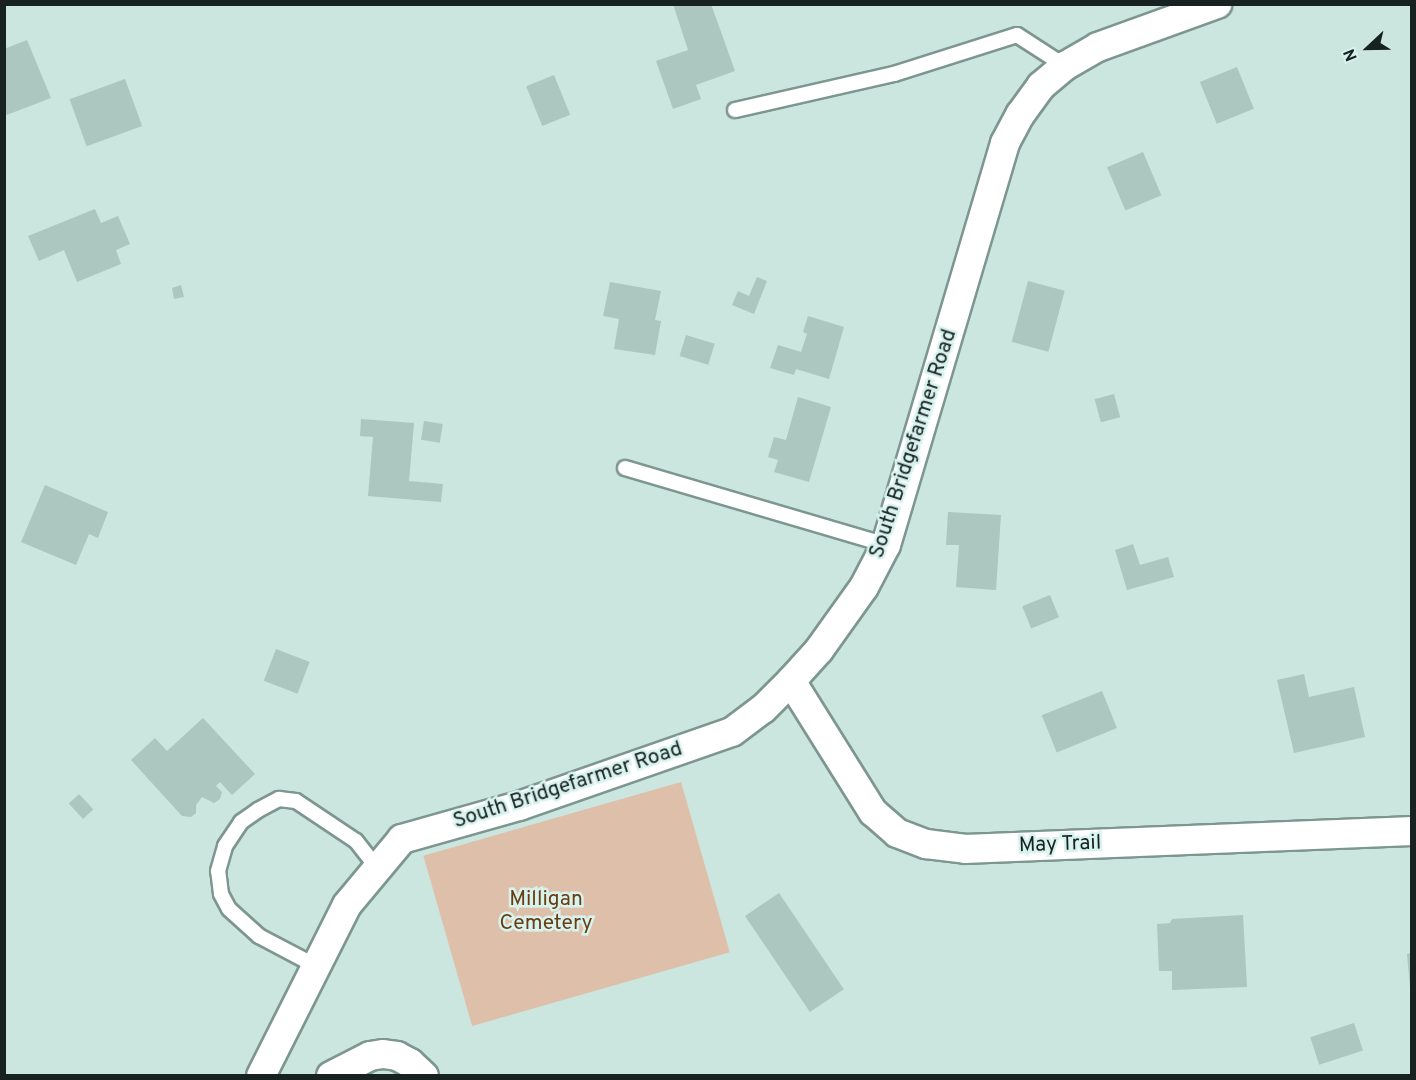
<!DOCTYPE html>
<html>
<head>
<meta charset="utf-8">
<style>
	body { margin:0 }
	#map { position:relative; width:1416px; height:1080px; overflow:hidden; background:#cbe5df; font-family:Overpass,sans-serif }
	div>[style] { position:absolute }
	.green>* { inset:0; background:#dec0aa; transform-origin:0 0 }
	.building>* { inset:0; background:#acc6c0; transform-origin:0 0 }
	.roads { filter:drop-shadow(2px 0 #7e9690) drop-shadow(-2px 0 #7e9690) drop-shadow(0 2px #7e9690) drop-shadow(0 -2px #7e9690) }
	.lane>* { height:14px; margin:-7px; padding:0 7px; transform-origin:7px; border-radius:7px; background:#fff }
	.street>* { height:28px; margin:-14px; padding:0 14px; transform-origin:14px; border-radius:14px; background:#fff }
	span { translate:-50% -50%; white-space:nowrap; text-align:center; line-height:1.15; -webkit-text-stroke:5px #d8f2ed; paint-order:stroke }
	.street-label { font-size:21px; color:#182220 }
	.park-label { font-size:21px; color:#693c12 }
	.frame { position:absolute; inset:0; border:6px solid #182220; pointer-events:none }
	.north { position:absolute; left:1338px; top:18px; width:60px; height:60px; -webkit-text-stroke:4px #d8f2ed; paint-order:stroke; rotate:248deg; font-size:16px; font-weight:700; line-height:24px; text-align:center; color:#182220 }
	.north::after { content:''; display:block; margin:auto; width:21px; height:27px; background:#182220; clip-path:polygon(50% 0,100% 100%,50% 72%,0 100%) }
</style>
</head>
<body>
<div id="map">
	<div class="green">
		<i style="left:681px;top:782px;width:177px;height:268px;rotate:74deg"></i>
	</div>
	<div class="building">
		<i style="clip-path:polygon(673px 4px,711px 4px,735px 71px,696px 85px,701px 99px,673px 109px,656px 61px,688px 50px)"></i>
		<i style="clip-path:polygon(27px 40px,51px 98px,4px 116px,4px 49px)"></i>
		<i style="left:1237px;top:67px;width:45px;height:40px;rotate:68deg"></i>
		<i style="left:554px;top:75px;width:43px;height:30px;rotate:68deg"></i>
		<i style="left:125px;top:79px;width:50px;height:59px;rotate:70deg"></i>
		<i style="left:1143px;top:152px;width:47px;height:39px;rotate:67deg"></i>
		<i style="clip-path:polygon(95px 209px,101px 223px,118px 216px,130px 244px,116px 250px,121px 264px,77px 282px,64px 250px,39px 261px,28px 236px)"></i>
		<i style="clip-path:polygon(757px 277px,767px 281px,754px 314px,732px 305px,738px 291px,749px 296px)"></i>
		<i style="left:1028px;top:281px;width:38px;height:63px;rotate:15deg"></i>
		<i style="clip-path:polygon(610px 282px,661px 291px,655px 320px,661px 321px,655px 355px,614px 349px,619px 319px,603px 316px)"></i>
		<i style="clip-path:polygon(181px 285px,184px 297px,174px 299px,172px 288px)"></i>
		<i style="clip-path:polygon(808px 316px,844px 327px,829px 379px,796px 369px,794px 375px,770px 368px,778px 345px,801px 352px,807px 334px,803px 332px)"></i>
		<i style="left:686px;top:335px;width:30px;height:22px;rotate:17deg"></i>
		<i style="left:1114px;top:394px;width:24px;height:20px;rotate:75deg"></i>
		<i style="clip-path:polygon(798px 397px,831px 407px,809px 482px,774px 472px,778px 460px,768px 457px,774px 437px,786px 440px)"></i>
		<i style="clip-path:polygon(361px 419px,414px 423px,409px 481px,443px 484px,441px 502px,368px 496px,373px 437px,360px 436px)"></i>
		<i style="left:424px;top:421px;width:19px;height:19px;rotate:9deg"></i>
		<i style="clip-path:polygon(45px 485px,108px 512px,98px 538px,89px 534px,76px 565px,21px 542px)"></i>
		<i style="clip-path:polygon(948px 512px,1001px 515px,996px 590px,956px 587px,959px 545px,946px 545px)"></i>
		<i style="clip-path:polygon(1133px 544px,1140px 565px,1168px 557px,1174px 577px,1127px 590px,1115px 550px)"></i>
		<i style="left:1050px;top:595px;width:24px;height:30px;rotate:68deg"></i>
		<i style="left:276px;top:649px;width:36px;height:34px;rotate:21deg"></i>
		<i style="clip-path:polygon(1304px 674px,1309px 697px,1354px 687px,1365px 737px,1294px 753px,1277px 680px)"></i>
		<i style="left:1102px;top:691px;width:40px;height:65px;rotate:68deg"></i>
		<i style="clip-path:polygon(203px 718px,255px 774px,232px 795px,220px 782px,216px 786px,222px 792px,220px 799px,214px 803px,202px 797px,196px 805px,196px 813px,191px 817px,182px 816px,131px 760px,155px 738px,167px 751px)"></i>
		<i style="left:79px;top:794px;width:21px;height:14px;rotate:47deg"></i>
		<i style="left:779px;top:893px;width:116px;height:41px;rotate:56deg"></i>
		<i style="clip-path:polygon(1243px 915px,1247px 987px,1172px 990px,1172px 971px,1159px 971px,1157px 924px,1170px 923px,1172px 919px)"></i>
		<i style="clip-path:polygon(1412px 953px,1412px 987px,1410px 987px,1407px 954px)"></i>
		<i style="left:1354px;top:1023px;width:29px;height:46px;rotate:72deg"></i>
	</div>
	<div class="roads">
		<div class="lane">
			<i style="left:735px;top:110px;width:163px;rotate:-12.8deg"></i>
			<i style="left:894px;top:74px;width:129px;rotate:-17.6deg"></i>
			<i style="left:1017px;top:35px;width:57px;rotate:32.9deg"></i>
			<i style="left:625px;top:468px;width:272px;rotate:16.4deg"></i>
			<i style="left:314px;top:965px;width:62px;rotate:-152.2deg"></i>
			<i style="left:259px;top:936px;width:40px;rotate:-138deg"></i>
			<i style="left:229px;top:909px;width:17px;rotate:-118deg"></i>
			<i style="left:221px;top:894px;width:23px;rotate:-97deg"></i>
			<i style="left:218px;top:871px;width:26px;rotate:-74deg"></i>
			<i style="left:225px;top:846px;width:29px;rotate:-56deg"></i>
			<i style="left:241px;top:822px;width:21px;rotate:-35deg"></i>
			<i style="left:258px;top:810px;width:24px;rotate:-28deg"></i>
			<i style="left:279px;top:799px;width:17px;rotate:7deg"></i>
			<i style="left:296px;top:801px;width:72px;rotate:33.7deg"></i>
			<i style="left:356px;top:841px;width:33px;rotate:52deg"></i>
		</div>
		<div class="street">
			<i style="left:791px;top:681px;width:155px;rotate:58deg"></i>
			<i style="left:873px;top:812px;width:32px;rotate:41deg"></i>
			<i style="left:897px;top:833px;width:31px;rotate:21deg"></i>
			<i style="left:926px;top:844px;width:40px;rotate:7.1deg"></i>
			<i style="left:966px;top:849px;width:446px;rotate:-2.3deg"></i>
			<i style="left:261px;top:1076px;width:191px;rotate:-63.3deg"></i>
			<i style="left:347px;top:905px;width:86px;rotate:-50.2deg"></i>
			<i style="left:402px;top:839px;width:122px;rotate:-15.8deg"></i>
			<i style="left:519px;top:806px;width:225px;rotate:-19.2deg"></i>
			<i style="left:732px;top:732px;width:39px;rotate:-37deg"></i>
			<i style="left:763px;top:709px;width:40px;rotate:-45deg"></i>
			<i style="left:791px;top:681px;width:42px;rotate:-47.9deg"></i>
			<i style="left:819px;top:650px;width:77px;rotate:-54.5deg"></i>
			<i style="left:864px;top:587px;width:47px;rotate:-62.4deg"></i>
			<i style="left:886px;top:545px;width:419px;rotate:-73.5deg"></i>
			<i style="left:1005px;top:143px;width:32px;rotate:-62deg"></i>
			<i style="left:1020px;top:115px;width:36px;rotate:-54deg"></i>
			<i style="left:1041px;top:86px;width:31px;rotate:-40deg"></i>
			<i style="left:1065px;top:66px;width:38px;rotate:-30deg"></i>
			<i style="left:1098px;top:47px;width:127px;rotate:-19.9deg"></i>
			<i style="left:331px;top:1076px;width:44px;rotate:-27.1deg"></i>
			<i style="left:370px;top:1056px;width:13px;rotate:-9deg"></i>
			<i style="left:383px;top:1054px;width:14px;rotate:8deg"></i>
			<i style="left:397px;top:1056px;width:15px;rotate:28deg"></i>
			<i style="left:410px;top:1063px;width:19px;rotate:43deg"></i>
		</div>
	</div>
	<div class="street-label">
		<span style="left:914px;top:444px;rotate:-72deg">South Bridgefarmer Road</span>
		<span style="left:568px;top:786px;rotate:-18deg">South Bridgefarmer Road</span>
		<span style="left:1060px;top:845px;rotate:-2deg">May Trail</span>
	</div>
	<div class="park-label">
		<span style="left:546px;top:912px">Milligan<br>Cemetery</span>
	</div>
	<div class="frame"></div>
	<div class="north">N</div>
</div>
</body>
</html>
